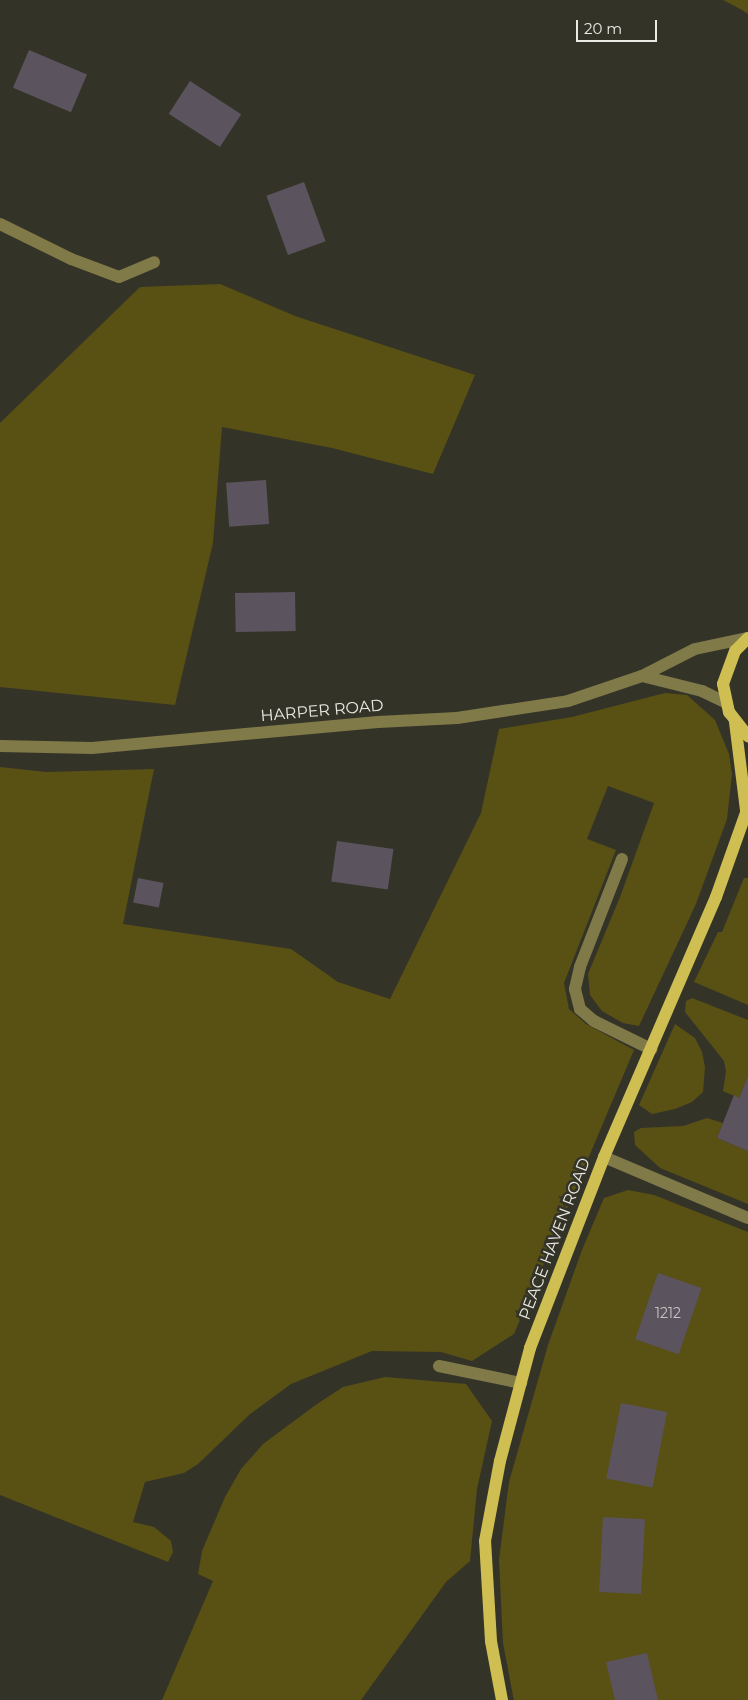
<!DOCTYPE html>
<html>
<head>
<meta charset="utf-8">
<style>
	body { margin:0 }
	#map { position:relative; width:748px; height:1700px; overflow:hidden; background:#343328; font-family:Montserrat,sans-serif }
	div>[style] { position:absolute }
	.green>* { inset:0; background:#595014 }
	.building>* { inset:0; background:#5b545e; transform-origin:0 0 }
	.minor>* { height:12px; margin:-6px; padding:0 6px; transform-origin:6px; border-radius:6px; background:#807948 }
	.major>* { height:12px; margin:-6px; padding:0 6px; transform-origin:6px; border-radius:6px; background:#cfbe52 }
	span { translate:-50% -50%; white-space:nowrap; text-align:center; line-height:1.15; -webkit-text-stroke:5px #343328; paint-order:stroke }
	.number-label { font-size:14px; color:#c7c4c2 }
	.number-label span { -webkit-text-stroke-width:0 }
	.street-label { font-size:16px; color:#ebeae3 }
	.scale { position:absolute; left:576px; top:20px; width:81px; height:22px; box-sizing:border-box; border:2px solid #ebeae3; border-top:0; padding-left:6px; font-size:15px; line-height:18px; white-space:nowrap; color:#ebeae3; -webkit-text-stroke:4px #343328; paint-order:stroke }
</style>
</head>
<body>
<div id="map">
	<div class="green">
		<i style="clip-path:polygon(723px 0,748px 0,748px 14px,742px 10px)"></i>
		<i style="clip-path:polygon(220px 284px,295px 316px,475px 375px,433px 474px,332px 448px,222px 427px,213px 543px,175px 705px,0 687px,0 423px,140px 287px)"></i>
		<i style="clip-path:polygon(665px 693px,687px 695px,715px 720px,729px 754px,732px 774px,727px 819px,696px 904px,639px 1026px,623px 1023px,602px 1011px,590px 995px,588px 974px,620px 897px,654px 803px,608px 786px,587px 839px,616px 850px,564px 983px,569px 1009px,586px 1024px,634px 1050px,514px 1334px,472px 1361px,441px 1352px,372px 1351px,291px 1384px,249px 1415px,198px 1464px,184px 1473px,145px 1482px,133px 1522px,154px 1527px,171px 1541px,173px 1552px,168px 1562px,0 1495px,0 767px,46px 772px,154px 769px,123px 924px,291px 949px,338px 982px,390px 999px,481px 813px,499px 729px,572px 717px)"></i>
		<i style="clip-path:polygon(744px 878px,748px 878px,748px 1005px,694px 982px,718px 932px,722px 932px)"></i>
		<i style="clip-path:polygon(692px 998px,748px 1020px,748px 1076px,739px 1098px,723px 1091px,726px 1071px,724px 1061px,685px 1012px,686px 1001px)"></i>
		<i style="clip-path:polygon(675px 1024px,695px 1038px,702px 1052px,705px 1067px,703px 1092px,692px 1102px,675px 1109px,652px 1114px,639px 1105px)"></i>
		<i style="clip-path:polygon(707px 1118px,723px 1123px,717px 1138px,748px 1151px,748px 1204px,660px 1168px,635px 1145px,634px 1132px,641px 1128px,683px 1126px)"></i>
		<i style="clip-path:polygon(628px 1190px,654px 1195px,748px 1232px,748px 1700px,514px 1700px,513px 1696px,503px 1643px,499px 1560px,509px 1482px,548px 1345px,582px 1250px,604px 1198px)"></i>
		<i style="clip-path:polygon(385px 1377px,466px 1384px,492px 1421px,477px 1489px,470px 1561px,446px 1582px,361px 1700px,162px 1700px,213px 1581px,198px 1574px,202px 1551px,225px 1497px,241px 1469px,263px 1444px,317px 1404px,343px 1387px)"></i>
	</div>
	<div class="building">
		<i style="left:29px;top:50px;width:63px;height:41px;rotate:23deg"></i>
		<i style="left:190px;top:81px;width:61px;height:39px;rotate:33deg"></i>
		<i style="left:304px;top:182px;width:63px;height:40px;rotate:70deg"></i>
		<i style="left:266px;top:480px;width:44px;height:40px;rotate:86deg"></i>
		<i style="left:295px;top:592px;width:39px;height:60px;rotate:89deg"></i>
		<i style="left:337px;top:841px;width:57px;height:41px;rotate:8deg"></i>
		<i style="left:138px;top:878px;width:26px;height:25px;rotate:11deg"></i>
		<i style="clip-path:polygon(748px 1076px,748px 1151px,717px 1138px,734px 1095px,739px 1098px)"></i>
		<i style="left:658px;top:1273px;width:46px;height:70px;rotate:19deg"></i>
		<i style="left:621px;top:1403px;width:47px;height:77px;rotate:11deg"></i>
		<i style="left:603px;top:1517px;width:42px;height:75px;rotate:3deg"></i>
		<i style="clip-path:polygon(647px 1653px,658px 1700px,615px 1700px,606px 1662px)"></i>
	</div>
	<div class="minor">
		<i style="left:0;top:224px;width:79px;rotate:26.2deg"></i>
		<i style="left:71px;top:259px;width:51px;rotate:20.6deg"></i>
		<i style="left:119px;top:277px;width:38px;rotate:-23deg"></i>
		<i style="left:642px;top:676px;width:62px;rotate:14deg"></i>
		<i style="left:702px;top:691px;width:25px;rotate:26deg"></i>
		<i style="left:0;top:746px;width:92px;rotate:1.2deg"></i>
		<i style="left:92px;top:748px;width:287px;rotate:-5.2deg"></i>
		<i style="left:378px;top:722px;width:79px;rotate:-2.9deg"></i>
		<i style="left:457px;top:718px;width:112px;rotate:-8.7deg"></i>
		<i style="left:568px;top:701px;width:78px;rotate:-18.7deg"></i>
		<i style="left:642px;top:676px;width:59px;rotate:-27deg"></i>
		<i style="left:695px;top:649px;width:53px;rotate:-11.9deg"></i>
		<i style="left:622px;top:859px;width:116px;rotate:111.3deg"></i>
		<i style="left:580px;top:967px;width:23px;rotate:103deg"></i>
		<i style="left:575px;top:989px;width:21px;rotate:76deg"></i>
		<i style="left:580px;top:1009px;width:18px;rotate:41deg"></i>
		<i style="left:594px;top:1021px;width:64px;rotate:26.2deg"></i>
		<i style="left:604px;top:1157px;width:156px;rotate:23deg"></i>
		<i style="left:439px;top:1366px;width:84px;rotate:11.7deg"></i>
	</div>
	<div class="major">
		<i style="left:748px;top:638px;width:18px;rotate:135deg"></i>
		<i style="left:735px;top:651px;width:35px;rotate:110deg"></i>
		<i style="left:723px;top:684px;width:29px;rotate:78deg"></i>
		<i style="left:729px;top:712px;width:31px;rotate:52deg"></i>
		<i style="left:735px;top:722px;width:89px;rotate:82.9deg"></i>
		<i style="left:502px;top:1700px;width:60px;rotate:-100.6deg"></i>
		<i style="left:491px;top:1641px;width:100px;rotate:-93.4deg"></i>
		<i style="left:485px;top:1541px;width:81px;rotate:-79.4deg"></i>
		<i style="left:500px;top:1461px;width:117px;rotate:-75.1deg"></i>
		<i style="left:530px;top:1348px;width:205px;rotate:-68.8deg"></i>
		<i style="left:604px;top:1157px;width:283px;rotate:-66.7deg"></i>
		<i style="left:716px;top:897px;width:96px;rotate:-70.4deg"></i>
	</div>
	<div class="number-label">
		<span style="left:668px;top:1313px">1212</span>
	</div>
	<div class="street-label">
		<span style="left:322px;top:711px;rotate:-5deg">HARPER ROAD</span>
		<span style="left:555px;top:1239px;rotate:-69deg">PEACE HAVEN ROAD</span>
	</div>
	<div class="scale">20 m</div>
</div>
</body>
</html>
